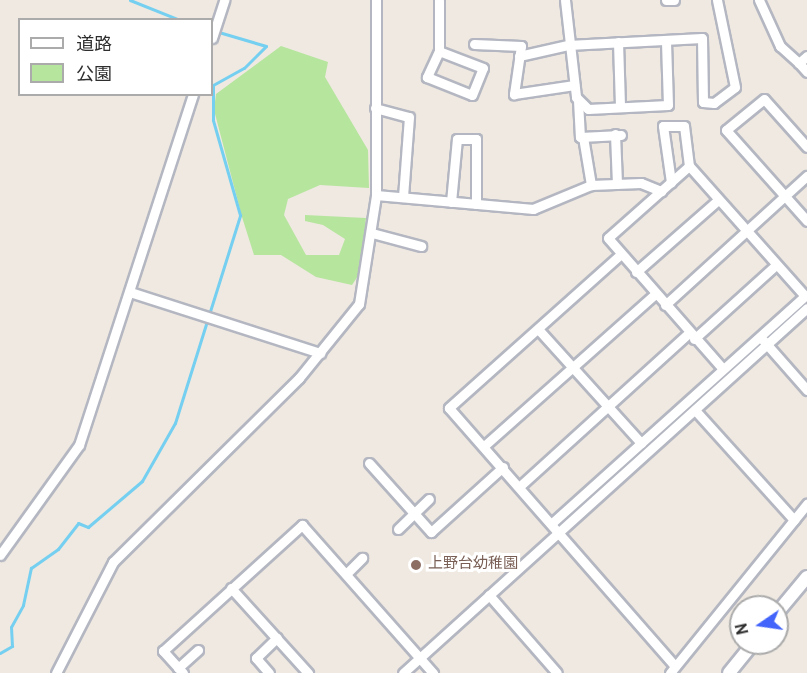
<!DOCTYPE html>
<html>
<head>
<meta charset="utf-8">
<style>
	body { margin:0 }
	#map { position:relative; width:807px; height:673px; overflow:hidden; background:#efe9e1; font-family:Overpass,"Noto Sans JP",sans-serif }
	div>[style] { position:absolute }
	.green>* { inset:0; background:#b6e59e }
	.stream>* { height:3px; margin:-1.5px; padding:0 1.5px; transform-origin:1.5px; border-radius:1.5px; background:#75cff0 }
	.roads { filter:drop-shadow(2px 0 #b4b7c1) drop-shadow(-2px 0 #b4b7c1) drop-shadow(0 2px #b4b7c1) drop-shadow(0 -2px #b4b7c1) }
	.minor>* { height:9px; margin:-4.5px; padding:0 4.5px; transform-origin:4.5px; border-radius:4.5px; background:#fff }
	.tertiary>* { height:12px; margin:-6px; padding:0 6px; transform-origin:6px; border-radius:6px; background:#fff }
	.dots>* { width:16px; height:16px; translate:-50% -50%; box-sizing:border-box; border:3px solid #fff; border-radius:50% }
	span { translate:-50% -50%; white-space:nowrap; text-align:center; line-height:1.15; -webkit-text-stroke:6px #fff; paint-order:stroke }
	.education-label { font-size:15px; color:#785e54 }
	.left { translate:0 -50%; text-align:left }
	.legend { position:absolute; left:18px; top:18px; width:195px; height:78px; box-sizing:border-box; background:#fff; border:2px solid #ababab; margin:0; padding:8px 10px; list-style:none; font-size:18px; color:#2e2e2e }
	.legend li { display:flex; align-items:center; gap:12px; height:30px }
	.legend b { width:30px; border:2px solid #ababab }
	.north { position:absolute; left:729px; top:595px; width:60px; height:60px; box-sizing:border-box; background:#fff; border:2px solid #ababab; border-radius:50%; rotate:257deg; font-size:16px; font-weight:700; line-height:24px; text-align:center; color:#2e2e2e }
	.north::after { content:''; display:block; margin:auto; width:21px; height:27px; background:#4264fb; clip-path:polygon(50% 0,100% 100%,50% 72%,0 100%) }
</style>
</head>
<body>
<div id="map">
	<div class="green">
		<i style="clip-path:polygon(281px 46px,328px 62px,325px 77px,368px 150px,369px 188px,320px 185px,288px 199px,284px 215px,306px 255px,339px 255px,345px 239px,323px 225px,305px 221px,305px 215px,366px 218px,360px 273px,352px 285px,316px 277px,281px 255px,254px 255px,242px 217px,214px 110px,216px 94px)"></i>
	</div>
	<div class="stream">
		<i style="left:130px;top:0;width:54px;rotate:21.8deg"></i>
		<i style="left:0;top:653px;width:14px;rotate:-30deg"></i>
		<i style="left:12px;top:646px;width:19px;rotate:-93deg"></i>
		<i style="left:11px;top:627px;width:25px;rotate:-61deg"></i>
		<i style="left:23px;top:605px;width:38px;rotate:-78deg"></i>
		<i style="left:31px;top:568px;width:33px;rotate:-35deg"></i>
		<i style="left:58px;top:549px;width:33px;rotate:-52deg"></i>
		<i style="left:78px;top:523px;width:11px;rotate:22deg"></i>
		<i style="left:88px;top:527px;width:71px;rotate:-40.4deg"></i>
		<i style="left:142px;top:481px;width:67px;rotate:-60.4deg"></i>
		<i style="left:175px;top:423px;width:218px;rotate:-72.6deg"></i>
		<i style="left:240px;top:215px;width:99px;rotate:-105.9deg"></i>
		<i style="left:213px;top:120px;width:35px;rotate:-90deg"></i>
		<i style="left:213px;top:85px;width:35px;rotate:-29deg"></i>
		<i style="left:244px;top:68px;width:31px;rotate:-45deg"></i>
		<i style="left:266px;top:46px;width:53px;rotate:-163.6deg"></i>
	</div>
	<div class="roads">
		<div class="minor">
			<i style="left:439px;top:0;width:51px;rotate:90deg"></i>
			<i style="left:439px;top:51px;width:29px;rotate:115deg"></i>
			<i style="left:427px;top:77px;width:48px;rotate:21.8deg"></i>
			<i style="left:472px;top:95px;width:29px;rotate:-68deg"></i>
			<i style="left:483px;top:68px;width:47px;rotate:-158.9deg"></i>
			<i style="left:565px;top:0;width:98px;rotate:83.5deg"></i>
			<i style="left:576px;top:97px;width:17px;rotate:45deg"></i>
			<i style="left:588px;top:109px;width:80px;rotate:-2.9deg"></i>
			<i style="left:668px;top:105px;width:65px;rotate:-91.8deg"></i>
			<i style="left:666px;top:0;width:8px"></i>
			<i style="left:759px;top:0;width:51px;rotate:65.5deg"></i>
			<i style="left:780px;top:46px;width:25px;rotate:42deg"></i>
			<i style="left:212px;top:38px;width:40px;rotate:-72deg"></i>
			<i style="left:618px;top:42px;width:65px;rotate:88.2deg"></i>
			<i style="left:474px;top:44px;width:47px;rotate:2.4deg"></i>
			<i style="left:521px;top:46px;width:49px;rotate:98.3deg"></i>
			<i style="left:514px;top:94px;width:61px;rotate:-8.5deg"></i>
			<i style="left:519px;top:56px;width:50px;rotate:-12.7deg"></i>
			<i style="left:568px;top:45px;width:134px;rotate:-3deg"></i>
			<i style="left:702px;top:38px;width:64px;rotate:89.1deg"></i>
			<i style="left:703px;top:102px;width:11px;rotate:5deg"></i>
			<i style="left:714px;top:103px;width:26px;rotate:-37deg"></i>
			<i style="left:735px;top:87px;width:89px;rotate:-101.7deg"></i>
			<i style="left:807px;top:56px;width:11px;rotate:139deg"></i>
			<i style="left:799px;top:63px;width:12px;rotate:48deg"></i>
			<i style="left:578px;top:100px;width:37px;rotate:87deg"></i>
			<i style="left:580px;top:137px;width:41px;rotate:-2.8deg"></i>
			<i style="left:375px;top:108px;width:35px;rotate:15deg"></i>
			<i style="left:409px;top:117px;width:80px;rotate:94.3deg"></i>
			<i style="left:615px;top:134px;width:50px;rotate:87.7deg"></i>
			<i style="left:583px;top:137px;width:49px;rotate:80.5deg"></i>
			<i style="left:807px;top:147px;width:64px;rotate:-131.9deg"></i>
			<i style="left:764px;top:99px;width:49px;rotate:140.8deg"></i>
			<i style="left:726px;top:130px;width:122px;rotate:48.3deg"></i>
			<i style="left:689px;top:166px;width:108px;rotate:138.4deg"></i>
			<i style="left:608px;top:238px;width:174px;rotate:48.7deg"></i>
			<i style="left:376px;top:195px;width:158px;rotate:5.1deg"></i>
			<i style="left:533px;top:209px;width:63px;rotate:-22.5deg"></i>
			<i style="left:591px;top:185px;width:50px;rotate:-2.3deg"></i>
			<i style="left:641px;top:183px;width:22px;rotate:22deg"></i>
			<i style="left:451px;top:202px;width:63px;rotate:-84.6deg"></i>
			<i style="left:457px;top:139px;width:19px"></i>
			<i style="left:476px;top:139px;width:65px;rotate:90deg"></i>
			<i style="left:372px;top:233px;width:51px;rotate:14.9deg"></i>
			<i style="left:621px;top:254px;width:231px;rotate:138.2deg"></i>
			<i style="left:449px;top:408px;width:343px;rotate:48.8deg"></i>
			<i style="left:636px;top:272px;width:109px;rotate:-41.3deg"></i>
			<i style="left:130px;top:292px;width:200px;rotate:17.8deg"></i>
			<i style="left:665px;top:305px;width:192px;rotate:-42.3deg"></i>
			<i style="left:538px;top:329px;width:154px;rotate:47.9deg"></i>
			<i style="left:694px;top:339px;width:110px;rotate:-42.1deg"></i>
			<i style="left:763px;top:340px;width:67px;rotate:48.7deg"></i>
			<i style="left:695px;top:410px;width:148px;rotate:48deg"></i>
			<i style="left:484px;top:446px;width:229px;rotate:-41.6deg"></i>
			<i style="left:369px;top:463px;width:93px;rotate:48.1deg"></i>
			<i style="left:431px;top:532px;width:97px;rotate:-42.1deg"></i>
			<i style="left:520px;top:486px;width:228px;rotate:-42.2deg"></i>
			<i style="left:552px;top:523px;width:340px;rotate:-41.9deg"></i>
			<i style="left:805px;top:296px;width:174px;rotate:-131.7deg"></i>
			<i style="left:689px;top:166px;width:40px;rotate:-97.1deg"></i>
			<i style="left:684px;top:126px;width:21px;rotate:180deg"></i>
			<i style="left:663px;top:126px;width:57px;rotate:81.9deg"></i>
			<i style="left:398px;top:529px;width:43px;rotate:-44.1deg"></i>
			<i style="left:0;top:555px;width:135px;rotate:-54.3deg"></i>
			<i style="left:79px;top:445px;width:369px;rotate:-72deg"></i>
			<i style="left:346px;top:574px;width:23px;rotate:-45deg"></i>
			<i style="left:231px;top:588px;width:115px;rotate:47.8deg"></i>
			<i style="left:489px;top:595px;width:103px;rotate:48.9deg"></i>
			<i style="left:178px;top:668px;width:27px;rotate:-42deg"></i>
			<i style="left:56px;top:673px;width:125px;rotate:-62.8deg"></i>
			<i style="left:113px;top:562px;width:262px;rotate:-44.7deg"></i>
			<i style="left:299px;top:378px;width:95px;rotate:-51deg"></i>
			<i style="left:359px;top:304px;width:110px;rotate:-81.1deg"></i>
			<i style="left:376px;top:195px;width:195px;rotate:-90deg"></i>
			<i style="left:183px;top:673px;width:30px;rotate:-132deg"></i>
			<i style="left:163px;top:651px;width:188px;rotate:-42.2deg"></i>
			<i style="left:302px;top:525px;width:198px;rotate:48.5deg"></i>
			<i style="left:269px;top:673px;width:20px;rotate:-131deg"></i>
			<i style="left:256px;top:658px;width:29px;rotate:-44deg"></i>
			<i style="left:403px;top:673px;width:544px;rotate:-42.1deg"></i>
			<i style="left:670px;top:673px;width:218px;rotate:-51deg"></i>
		</div>
		<div class="tertiary">
			<i style="left:777px;top:613px;width:47px;rotate:-50.2deg"></i>
			<i style="left:729px;top:673px;width:38px;rotate:-51deg"></i>
		</div>
	</div>
	<div class="dots">
		<i style="left:416px;top:565px;background:#8d6e63"></i>
	</div>
	<div class="education-label">
		<span class="left" style="left:428px;top:565px">上野台幼稚園</span>
	</div>
	<ul class="legend">
	<li><b style="height:8px;background:#fff"></b>道路</li>
	<li><b style="height:16px;background:#b6e59e"></b>公園</li>
	</ul>
	<div class="north">N</div>
</div>
</body>
</html>
